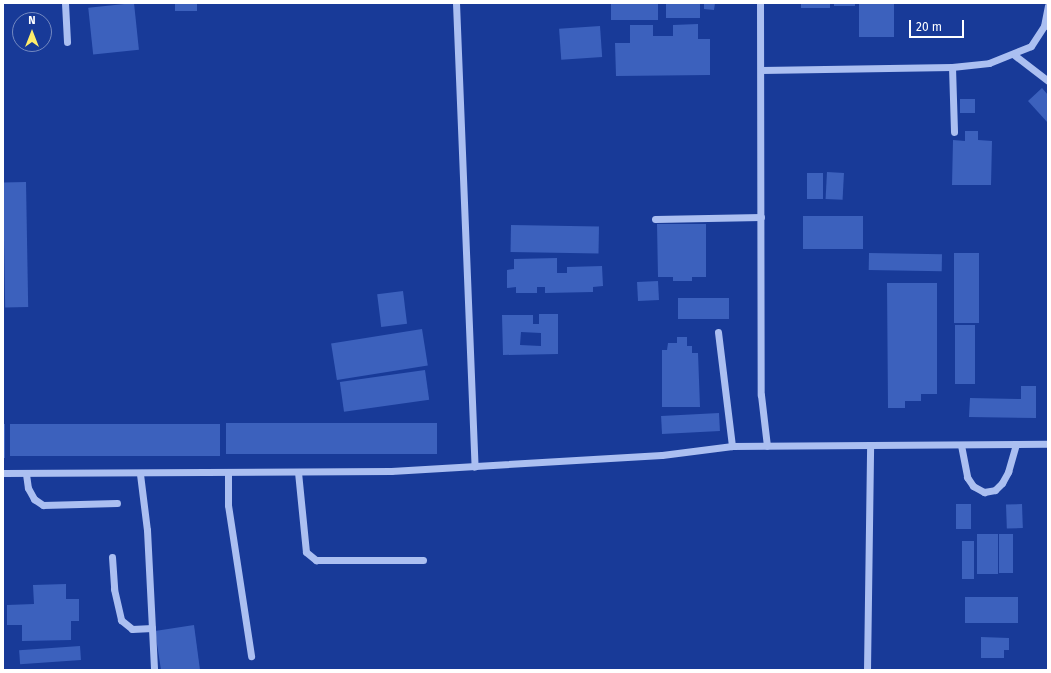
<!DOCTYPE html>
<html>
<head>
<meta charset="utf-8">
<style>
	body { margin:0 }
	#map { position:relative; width:1051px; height:673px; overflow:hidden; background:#183a98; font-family:"Fira Sans",sans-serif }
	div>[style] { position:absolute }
	.building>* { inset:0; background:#3c61bd; transform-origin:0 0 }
	.minor>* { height:7px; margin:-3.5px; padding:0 3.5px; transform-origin:3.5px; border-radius:3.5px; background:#abbff1 }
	span { translate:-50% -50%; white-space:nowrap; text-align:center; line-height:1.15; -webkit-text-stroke:4px #183a98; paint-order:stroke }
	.frame { position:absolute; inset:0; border:4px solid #fff; pointer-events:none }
	.north { position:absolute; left:12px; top:12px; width:40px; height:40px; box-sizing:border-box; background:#183a98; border:1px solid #7489c1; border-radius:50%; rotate:0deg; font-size:11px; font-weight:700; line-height:16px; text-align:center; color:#fff }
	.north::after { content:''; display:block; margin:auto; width:14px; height:18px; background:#ffed6b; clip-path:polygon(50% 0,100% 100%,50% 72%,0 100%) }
	.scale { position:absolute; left:909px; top:20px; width:55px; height:18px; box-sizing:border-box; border:2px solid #fff; border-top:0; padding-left:5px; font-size:12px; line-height:14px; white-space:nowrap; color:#fff; -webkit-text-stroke:3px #183a98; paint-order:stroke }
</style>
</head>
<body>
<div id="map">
	<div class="building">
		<i style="left:134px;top:3px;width:47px;height:46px;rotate:84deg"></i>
		<i style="left:175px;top:3px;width:22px;height:8px"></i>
		<i style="left:611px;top:3px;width:47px;height:17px"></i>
		<i style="left:666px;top:3px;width:34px;height:15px"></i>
		<i style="clip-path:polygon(701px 3px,715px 3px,714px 10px,704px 9px,704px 4px)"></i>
		<i style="left:801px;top:3px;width:29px;height:5px"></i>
		<i style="left:834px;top:3px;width:21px;height:3px"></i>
		<i style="left:859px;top:3px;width:35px;height:34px"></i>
		<i style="clip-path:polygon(698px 24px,698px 39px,710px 39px,710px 75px,616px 76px,615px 43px,630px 43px,630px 25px,653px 25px,653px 36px,673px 36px,673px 25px)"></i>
		<i style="left:600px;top:26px;width:31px;height:41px;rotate:86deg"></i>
		<i style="clip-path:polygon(1042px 88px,1048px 95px,1048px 123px,1028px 101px)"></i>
		<i style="left:960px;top:99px;width:15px;height:14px"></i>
		<i style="clip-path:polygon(965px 131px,978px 131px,978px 140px,992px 141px,991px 185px,952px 185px,953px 140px,965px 141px)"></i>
		<i style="left:827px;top:172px;width:17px;height:27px;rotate:3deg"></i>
		<i style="left:807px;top:173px;width:16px;height:26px"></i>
		<i style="left:26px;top:182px;width:125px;height:23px;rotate:89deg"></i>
		<i style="left:803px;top:216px;width:60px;height:33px"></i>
		<i style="clip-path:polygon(657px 224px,706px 224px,706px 277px,692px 277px,692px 281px,673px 281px,673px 277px,658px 277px)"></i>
		<i style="left:511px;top:225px;width:88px;height:27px;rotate:1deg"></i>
		<i style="left:869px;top:253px;width:73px;height:17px;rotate:1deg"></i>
		<i style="left:954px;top:253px;width:25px;height:70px"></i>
		<i style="clip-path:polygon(557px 258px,557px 273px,567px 273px,567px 267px,602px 266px,603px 286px,593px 287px,593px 292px,545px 293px,545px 287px,537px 287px,537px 293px,516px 293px,516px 287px,507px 288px,507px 270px,514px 269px,514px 259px)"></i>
		<i style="left:658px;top:281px;width:19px;height:21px;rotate:87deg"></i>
		<i style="clip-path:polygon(887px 283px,937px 283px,937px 394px,921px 394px,921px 401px,905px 401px,905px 408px,888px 408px)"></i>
		<i style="left:403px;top:291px;width:33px;height:26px;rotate:83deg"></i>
		<i style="left:678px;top:298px;width:51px;height:21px"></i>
		<i style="clip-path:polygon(evenodd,539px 314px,558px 314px,558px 354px,503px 355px,502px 315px,533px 315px,533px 324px,539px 324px,539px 314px,521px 332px,541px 333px,541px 346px,520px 345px,521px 332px)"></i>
		<i style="left:955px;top:325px;width:20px;height:59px"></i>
		<i style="left:422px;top:329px;width:37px;height:92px;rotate:81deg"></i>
		<i style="clip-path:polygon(677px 337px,687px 337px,687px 346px,692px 346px,692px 353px,698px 353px,700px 407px,662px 407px,662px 350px,667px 350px,668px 343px,677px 343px)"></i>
		<i style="left:425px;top:370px;width:30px;height:86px;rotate:82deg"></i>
		<i style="clip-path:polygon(1021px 386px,1036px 386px,1036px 418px,969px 417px,970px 398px,1021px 399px)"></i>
		<i style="left:719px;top:413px;width:18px;height:58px;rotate:87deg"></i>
		<i style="left:226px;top:423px;width:211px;height:31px"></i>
		<i style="left:3px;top:424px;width:2px;height:34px"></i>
		<i style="left:10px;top:424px;width:210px;height:32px"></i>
		<i style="left:956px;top:504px;width:15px;height:25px"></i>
		<i style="left:1022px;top:504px;width:24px;height:16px;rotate:88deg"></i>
		<i style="left:977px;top:534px;width:21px;height:40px"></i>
		<i style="left:999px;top:534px;width:14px;height:39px"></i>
		<i style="left:962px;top:541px;width:12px;height:38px"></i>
		<i style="clip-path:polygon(66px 584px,66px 599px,79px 599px,79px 621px,71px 621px,71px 640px,22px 641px,22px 625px,7px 625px,7px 605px,34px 604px,33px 585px)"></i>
		<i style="left:965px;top:597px;width:53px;height:26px"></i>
		<i style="clip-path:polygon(194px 625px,200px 670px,161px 670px,155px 631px)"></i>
		<i style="clip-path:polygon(981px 637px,1009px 638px,1009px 650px,1004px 650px,1004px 658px,981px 658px)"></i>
		<i style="left:80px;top:646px;width:14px;height:61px;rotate:86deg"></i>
	</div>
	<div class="minor">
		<i style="left:65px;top:3px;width:39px;rotate:87deg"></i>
		<i style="left:456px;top:3px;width:464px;rotate:87.7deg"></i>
		<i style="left:760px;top:3px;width:392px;rotate:89.9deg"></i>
		<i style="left:761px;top:395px;width:51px;rotate:83.3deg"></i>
		<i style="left:1013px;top:54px;width:44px;rotate:37.6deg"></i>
		<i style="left:952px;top:67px;width:65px;rotate:88.2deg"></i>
		<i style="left:761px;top:70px;width:191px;rotate:-0.9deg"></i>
		<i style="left:952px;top:67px;width:37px;rotate:-6deg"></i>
		<i style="left:989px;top:63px;width:45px;rotate:-22deg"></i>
		<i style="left:1031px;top:46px;width:24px;rotate:-57deg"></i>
		<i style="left:1044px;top:26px;width:20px;rotate:-79deg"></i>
		<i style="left:655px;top:219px;width:106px;rotate:-1.1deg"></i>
		<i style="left:718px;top:332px;width:115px;rotate:83deg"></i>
		<i style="left:961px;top:445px;width:33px;rotate:79deg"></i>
		<i style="left:967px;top:477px;width:11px;rotate:56deg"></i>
		<i style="left:973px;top:486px;width:13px;rotate:29deg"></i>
		<i style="left:984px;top:492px;width:11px;rotate:-10deg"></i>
		<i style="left:995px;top:490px;width:10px;rotate:-45deg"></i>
		<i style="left:1002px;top:483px;width:13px;rotate:-61deg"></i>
		<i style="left:1008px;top:472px;width:29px;rotate:-74deg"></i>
		<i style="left:298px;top:472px;width:80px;rotate:84.3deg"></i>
		<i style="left:306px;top:552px;width:13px;rotate:39deg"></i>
		<i style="left:316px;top:560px;width:107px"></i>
		<i style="left:3px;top:473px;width:388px;rotate:-0.3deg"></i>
		<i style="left:391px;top:471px;width:271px;rotate:-3.4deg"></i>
		<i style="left:662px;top:455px;width:71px;rotate:-7.3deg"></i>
		<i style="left:732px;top:446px;width:316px;rotate:-0.4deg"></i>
		<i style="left:228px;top:473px;width:32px;rotate:90deg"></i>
		<i style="left:228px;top:505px;width:153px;rotate:81.3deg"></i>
		<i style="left:26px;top:474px;width:14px;rotate:82deg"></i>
		<i style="left:28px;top:488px;width:13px;rotate:61deg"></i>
		<i style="left:34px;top:499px;width:11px;rotate:34deg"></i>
		<i style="left:43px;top:505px;width:74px;rotate:-1.5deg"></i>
		<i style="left:140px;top:474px;width:56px;rotate:82.9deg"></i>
		<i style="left:147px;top:530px;width:140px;rotate:87.1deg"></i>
		<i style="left:112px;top:557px;width:32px;rotate:86deg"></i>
		<i style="left:114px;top:589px;width:32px;rotate:77deg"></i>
		<i style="left:121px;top:620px;width:14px;rotate:39deg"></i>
		<i style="left:132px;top:629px;width:20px;rotate:-3deg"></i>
		<i style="left:867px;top:670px;width:224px;rotate:-89.2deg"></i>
	</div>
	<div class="frame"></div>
	<div class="north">N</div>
	<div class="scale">20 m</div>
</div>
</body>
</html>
